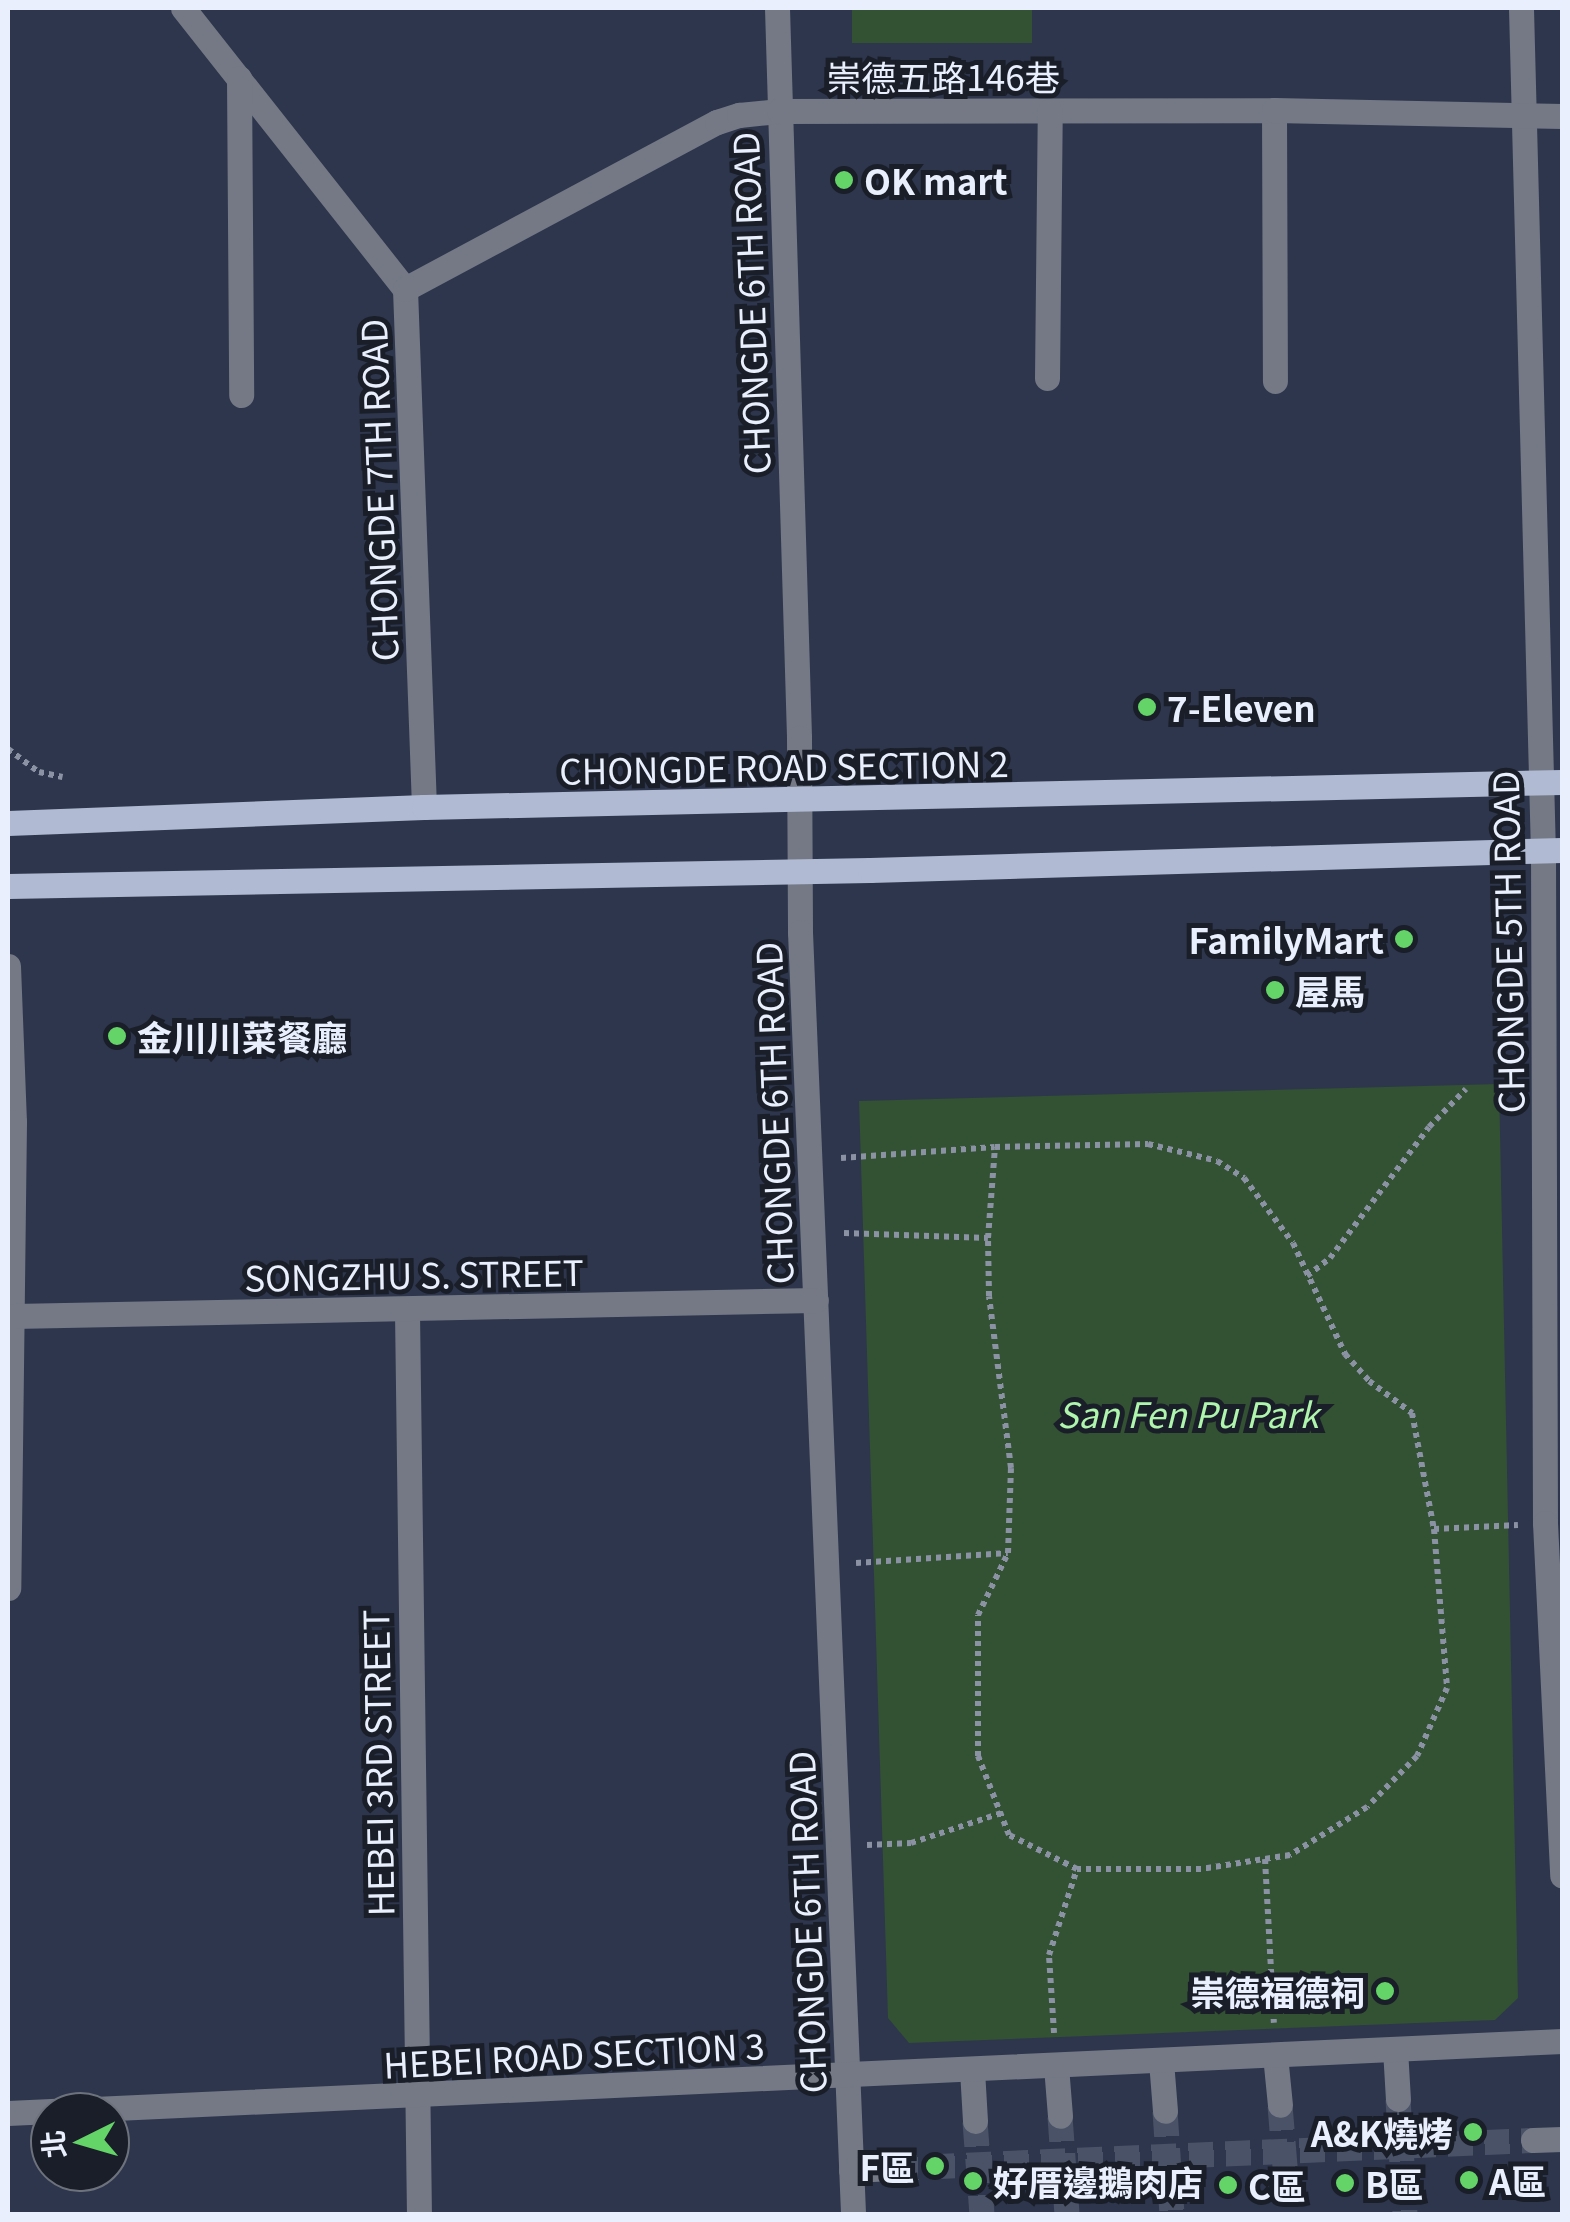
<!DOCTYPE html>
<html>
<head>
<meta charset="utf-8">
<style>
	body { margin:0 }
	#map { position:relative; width:1570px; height:2222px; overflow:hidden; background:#2d364c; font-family:Georgia,"Noto Sans TC",serif }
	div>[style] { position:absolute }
	.green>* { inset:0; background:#335133; transform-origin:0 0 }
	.minor-tunnel>* { height:25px; margin-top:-12.5px; transform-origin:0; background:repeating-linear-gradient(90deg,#495267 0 25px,transparent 0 37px) }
	.path>* { height:6px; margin-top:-3px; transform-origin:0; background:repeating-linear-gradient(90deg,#8b92a4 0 5px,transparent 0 10px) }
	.minor>* { height:25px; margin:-12.5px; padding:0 12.5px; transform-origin:12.5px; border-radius:12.5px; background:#747985 }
	.major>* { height:25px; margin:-12.5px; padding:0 12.5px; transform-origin:12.5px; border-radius:12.5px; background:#b0bad2 }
	.dots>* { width:28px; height:28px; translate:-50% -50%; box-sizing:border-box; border:5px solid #1a1e28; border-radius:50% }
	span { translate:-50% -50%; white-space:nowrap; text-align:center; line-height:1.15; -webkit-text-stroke:10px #1a1e28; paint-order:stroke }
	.street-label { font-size:35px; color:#e9effd }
	.poi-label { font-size:35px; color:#e9effd; font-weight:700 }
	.left { translate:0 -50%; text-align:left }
	.right { translate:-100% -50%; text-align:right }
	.park-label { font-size:35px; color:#aff5ae; font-style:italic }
	.frame { position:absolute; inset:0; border:10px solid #e9effd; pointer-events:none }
	.north { position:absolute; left:30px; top:2092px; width:100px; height:100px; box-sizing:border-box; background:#1a1e28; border:2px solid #6d727d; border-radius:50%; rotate:265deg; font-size:28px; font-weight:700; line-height:40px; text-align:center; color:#e9effd }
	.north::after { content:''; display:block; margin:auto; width:35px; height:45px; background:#64d468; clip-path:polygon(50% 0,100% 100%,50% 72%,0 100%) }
</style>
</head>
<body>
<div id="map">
	<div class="green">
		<i style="left:852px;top:8px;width:180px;height:35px"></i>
		<i style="clip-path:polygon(1499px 1084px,1518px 1998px,1495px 2020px,909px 2043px,888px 2018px,859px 1101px)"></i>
	</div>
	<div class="minor-tunnel">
		<i style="left:1398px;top:2099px;width:115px;rotate:86.5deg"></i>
		<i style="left:1280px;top:2105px;width:109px;rotate:85.3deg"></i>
		<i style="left:1165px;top:2111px;width:103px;rotate:86.1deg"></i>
		<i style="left:1060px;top:2116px;width:98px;rotate:85.9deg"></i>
		<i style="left:975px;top:2121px;width:93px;rotate:85.7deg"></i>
		<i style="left:893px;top:2168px;width:641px;rotate:-2.51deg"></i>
	</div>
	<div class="path">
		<i style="left:8px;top:749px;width:39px;rotate:37deg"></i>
		<i style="left:39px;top:772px;width:24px;rotate:12deg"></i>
		<i style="left:841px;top:1158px;width:154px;rotate:-4.1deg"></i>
		<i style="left:995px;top:1147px;width:153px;rotate:-1.1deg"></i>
		<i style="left:1148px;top:1144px;width:71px;rotate:13.8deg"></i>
		<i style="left:1217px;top:1161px;width:32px;rotate:32deg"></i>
		<i style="left:1244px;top:1178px;width:81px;rotate:53deg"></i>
		<i style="left:1293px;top:1243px;width:123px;rotate:64.9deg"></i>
		<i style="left:1345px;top:1354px;width:36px;rotate:48deg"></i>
		<i style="left:1369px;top:1381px;width:54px;rotate:36.7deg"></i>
		<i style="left:1412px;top:1413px;width:118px;rotate:79.3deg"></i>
		<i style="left:1434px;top:1529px;width:160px;rotate:85.3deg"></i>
		<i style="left:1447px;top:1688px;width:74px;rotate:113.8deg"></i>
		<i style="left:1417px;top:1756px;width:71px;rotate:134.4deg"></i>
		<i style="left:1367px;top:1807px;width:91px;rotate:148.1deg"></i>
		<i style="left:1290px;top:1855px;width:90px;rotate:171.1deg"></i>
		<i style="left:1201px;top:1869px;width:124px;rotate:180deg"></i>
		<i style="left:1077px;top:1869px;width:76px;rotate:-153.4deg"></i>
		<i style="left:1009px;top:1835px;width:85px;rotate:-111.4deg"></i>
		<i style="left:978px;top:1756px;width:141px;rotate:-90deg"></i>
		<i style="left:978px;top:1615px;width:69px;rotate:-64.2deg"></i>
		<i style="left:1008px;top:1553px;width:85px;rotate:-88deg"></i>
		<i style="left:1011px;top:1468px;width:173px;rotate:-97.3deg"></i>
		<i style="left:989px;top:1296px;width:58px;rotate:-91deg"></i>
		<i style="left:988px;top:1238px;width:91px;rotate:-85.6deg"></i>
		<i style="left:844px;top:1233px;width:144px;rotate:2deg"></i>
		<i style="left:1307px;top:1276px;width:29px;rotate:-38deg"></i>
		<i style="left:1330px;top:1258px;width:164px;rotate:-52.9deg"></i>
		<i style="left:1429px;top:1127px;width:53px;rotate:-45.8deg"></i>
		<i style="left:1434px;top:1529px;width:84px;rotate:-2.7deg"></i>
		<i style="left:856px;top:1563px;width:152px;rotate:-3.8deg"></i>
		<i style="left:867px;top:1845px;width:44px;rotate:-2.6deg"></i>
		<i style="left:911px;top:1843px;width:95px;rotate:-18.4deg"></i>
		<i style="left:1265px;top:1859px;width:164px;rotate:86.9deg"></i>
		<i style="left:1054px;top:2033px;width:78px;rotate:-93.7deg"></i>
		<i style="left:1049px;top:1955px;width:90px;rotate:-72deg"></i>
	</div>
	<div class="minor">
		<i style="left:183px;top:8px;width:358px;rotate:51.7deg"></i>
		<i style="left:405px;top:289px;width:518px;rotate:87.9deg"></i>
		<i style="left:777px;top:8px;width:730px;rotate:88.27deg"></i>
		<i style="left:799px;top:738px;width:194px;rotate:89.7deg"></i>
		<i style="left:800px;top:932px;width:1283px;rotate:87.63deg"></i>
		<i style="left:1521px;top:8px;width:843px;rotate:88.51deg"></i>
		<i style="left:1543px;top:851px;width:672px;rotate:89.83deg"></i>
		<i style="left:1545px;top:1523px;width:353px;rotate:87.2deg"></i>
		<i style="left:239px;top:78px;width:317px;rotate:89.6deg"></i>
		<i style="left:1274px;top:110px;width:271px;rotate:89.8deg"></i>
		<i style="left:405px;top:289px;width:354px;rotate:-28.2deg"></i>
		<i style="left:717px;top:122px;width:23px;rotate:-18deg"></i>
		<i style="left:739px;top:115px;width:40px;rotate:-5.7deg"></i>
		<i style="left:779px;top:111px;width:495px;rotate:-0.1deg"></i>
		<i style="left:1274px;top:110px;width:288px;rotate:1.2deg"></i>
		<i style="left:1047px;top:378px;width:267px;rotate:-89.4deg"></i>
		<i style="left:8px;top:966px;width:156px;rotate:87.8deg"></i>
		<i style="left:14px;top:1122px;width:466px;rotate:90.7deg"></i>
		<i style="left:407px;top:1312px;width:902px;rotate:89.24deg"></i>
		<i style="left:13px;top:1316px;width:803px;rotate:-1.14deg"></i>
		<i style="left:1395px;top:2049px;width:50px;rotate:86.6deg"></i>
		<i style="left:1275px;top:2055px;width:50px;rotate:84.3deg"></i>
		<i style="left:1161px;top:2061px;width:50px;rotate:85.4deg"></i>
		<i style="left:1056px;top:2066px;width:50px;rotate:85.4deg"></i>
		<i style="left:972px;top:2070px;width:51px;rotate:86.6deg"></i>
		<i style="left:8px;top:2113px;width:1556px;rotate:-2.65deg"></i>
		<i style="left:1533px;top:2140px;width:29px;rotate:-2deg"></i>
		<i style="left:851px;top:2170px;width:42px;rotate:-2.7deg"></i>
	</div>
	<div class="major">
		<i style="left:8px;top:823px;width:416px;rotate:-2.2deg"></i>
		<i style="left:424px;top:807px;width:1138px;rotate:-1.26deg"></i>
		<i style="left:8px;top:886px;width:862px;rotate:-1.06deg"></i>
		<i style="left:870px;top:870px;width:692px;rotate:-1.66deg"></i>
	</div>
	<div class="dots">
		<i style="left:844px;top:180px;background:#64d468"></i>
		<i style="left:1147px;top:707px;background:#64d468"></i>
		<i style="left:1404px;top:939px;background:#64d468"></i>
		<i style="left:1275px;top:990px;background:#64d468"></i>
		<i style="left:117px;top:1036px;background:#64d468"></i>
		<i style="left:1385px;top:1991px;background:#64d468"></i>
		<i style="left:1473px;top:2132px;background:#64d468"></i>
		<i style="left:935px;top:2166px;background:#64d468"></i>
		<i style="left:1469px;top:2180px;background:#64d468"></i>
		<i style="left:973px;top:2181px;background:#64d468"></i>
		<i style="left:1345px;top:2183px;background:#64d468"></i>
		<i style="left:1228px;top:2185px;background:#64d468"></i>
	</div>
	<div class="street-label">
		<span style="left:943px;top:76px">崇德五路146巷</span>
		<span style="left:750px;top:303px;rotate:-92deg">CHONGDE 6TH ROAD</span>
		<span style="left:378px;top:490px;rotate:-92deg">CHONGDE 7TH ROAD</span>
		<span style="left:784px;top:766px;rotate:-1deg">CHONGDE ROAD SECTION 2</span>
		<span style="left:1507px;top:942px;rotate:-91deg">CHONGDE 5TH ROAD</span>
		<span style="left:773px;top:1113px;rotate:-92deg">CHONGDE 6TH ROAD</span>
		<span style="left:414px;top:1274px;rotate:-1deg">SONGZHU S. STREET</span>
		<span style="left:377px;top:1763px;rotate:-91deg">HEBEI 3RD STREET</span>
		<span style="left:806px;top:1922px;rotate:-92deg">CHONGDE 6TH ROAD</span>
		<span style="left:574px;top:2054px;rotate:-3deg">HEBEI ROAD SECTION 3</span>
	</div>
	<div class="poi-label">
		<span class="left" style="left:864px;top:180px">OK mart</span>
		<span class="left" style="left:1167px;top:707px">7-Eleven</span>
		<span class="right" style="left:1384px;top:939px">FamilyMart</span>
		<span class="left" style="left:1295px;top:990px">屋馬</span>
		<span class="left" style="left:137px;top:1036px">金川川菜餐廳</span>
		<span class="right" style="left:1365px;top:1991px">崇德福德祠</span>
		<span class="right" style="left:1453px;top:2132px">A&amp;K燒烤</span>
		<span class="right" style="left:915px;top:2166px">F區</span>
		<span class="left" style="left:1489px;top:2180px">A區</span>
		<span class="left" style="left:993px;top:2181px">好厝邊鵝肉店</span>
		<span class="left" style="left:1365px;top:2183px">B區</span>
		<span class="left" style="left:1248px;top:2185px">C區</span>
	</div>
	<div class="park-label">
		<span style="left:1188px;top:1413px">San Fen Pu Park</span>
	</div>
	<div class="frame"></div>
	<div class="north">北</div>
</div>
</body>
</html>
